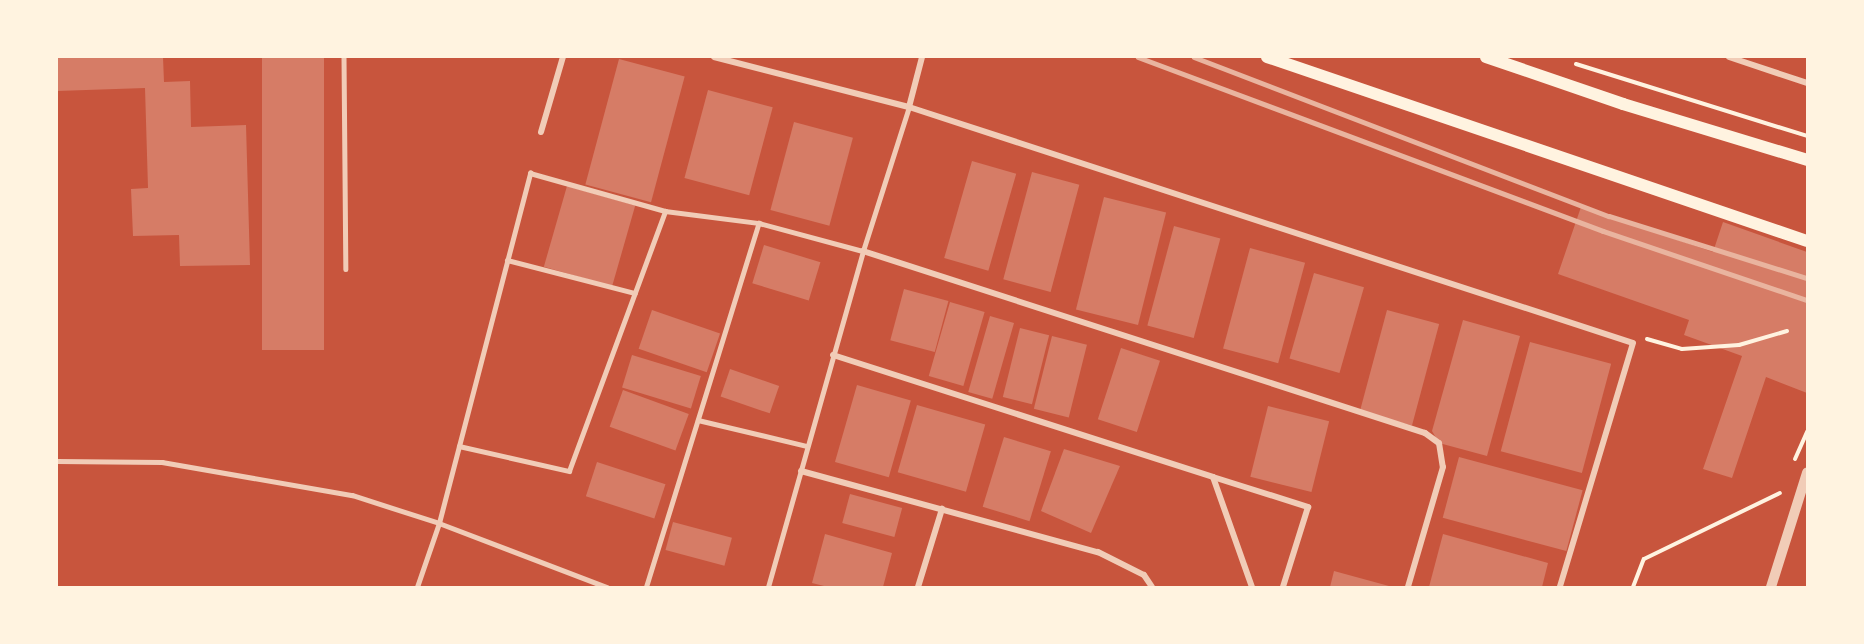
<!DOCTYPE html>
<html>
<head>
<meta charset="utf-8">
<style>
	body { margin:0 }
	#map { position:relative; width:1864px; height:644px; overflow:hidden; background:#c8553d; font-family:Karla,sans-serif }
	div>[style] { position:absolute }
	.building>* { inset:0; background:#d67c66; transform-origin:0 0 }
	.path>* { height:4px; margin:-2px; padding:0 2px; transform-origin:2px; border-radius:2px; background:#fff3e0 }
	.service>* { height:4.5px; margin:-2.25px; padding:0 2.25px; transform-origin:2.25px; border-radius:2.25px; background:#f1ccb7 }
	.minor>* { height:6px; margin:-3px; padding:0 3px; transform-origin:3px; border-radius:3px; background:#f1ccb7 }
	.tertiary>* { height:10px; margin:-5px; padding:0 5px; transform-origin:5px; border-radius:5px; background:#f1ccb7 }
	.secondary>* { height:12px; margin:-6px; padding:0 6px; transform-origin:6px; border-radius:6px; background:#fff3e0 }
	.rail>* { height:4.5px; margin:-2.25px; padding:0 2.25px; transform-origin:2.25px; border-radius:2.25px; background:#e9b49f }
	span { translate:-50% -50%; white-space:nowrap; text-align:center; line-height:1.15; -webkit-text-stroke:6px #fff3e0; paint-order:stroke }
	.frame { position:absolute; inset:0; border:58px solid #fff3e0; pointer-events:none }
</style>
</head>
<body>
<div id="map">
	<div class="building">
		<i style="clip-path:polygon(57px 57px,163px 57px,164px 82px,190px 81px,191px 127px,246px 125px,250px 265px,180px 266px,179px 235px,133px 236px,131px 189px,148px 188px,145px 88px,57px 91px)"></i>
		<i style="left:262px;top:57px;width:62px;height:293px"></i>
		<i style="left:619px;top:59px;width:68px;height:130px;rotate:15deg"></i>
		<i style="left:708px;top:90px;width:67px;height:91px;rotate:15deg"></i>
		<i style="left:794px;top:122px;width:61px;height:91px;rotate:15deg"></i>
		<i style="left:972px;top:161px;width:46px;height:101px;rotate:16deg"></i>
		<i style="left:1032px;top:172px;width:49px;height:111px;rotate:15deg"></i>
		<i style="left:567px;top:186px;width:71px;height:84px;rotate:16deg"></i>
		<i style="left:1104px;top:197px;width:64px;height:116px;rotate:14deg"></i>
		<i style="clip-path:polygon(1581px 207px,1713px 252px,1723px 222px,1807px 252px,1807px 393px,1766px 377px,1732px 478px,1703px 469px,1742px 356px,1684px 335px,1689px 320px,1558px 274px)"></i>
		<i style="left:1174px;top:226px;width:48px;height:103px;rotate:15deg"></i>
		<i style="left:764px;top:245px;width:59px;height:40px;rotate:17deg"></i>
		<i style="left:1250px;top:248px;width:57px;height:104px;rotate:15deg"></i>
		<i style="left:1314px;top:273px;width:52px;height:89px;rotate:16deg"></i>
		<i style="left:904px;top:289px;width:46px;height:53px;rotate:15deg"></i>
		<i style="left:950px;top:302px;width:36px;height:77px;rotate:16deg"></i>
		<i style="left:652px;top:310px;width:72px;height:41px;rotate:19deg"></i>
		<i style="left:1387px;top:310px;width:54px;height:105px;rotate:15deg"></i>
		<i style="left:990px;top:316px;width:25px;height:79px;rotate:16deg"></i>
		<i style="clip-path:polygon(1463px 320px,1520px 336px,1487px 456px,1439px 443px,1432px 431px)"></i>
		<i style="left:1020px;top:328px;width:30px;height:71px;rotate:14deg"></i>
		<i style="left:1052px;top:336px;width:36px;height:75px;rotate:14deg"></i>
		<i style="left:1530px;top:342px;width:84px;height:113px;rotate:15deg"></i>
		<i style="left:1121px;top:348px;width:41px;height:75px;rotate:18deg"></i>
		<i style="left:632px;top:355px;width:72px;height:34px;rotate:17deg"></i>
		<i style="left:730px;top:369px;width:52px;height:29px;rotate:19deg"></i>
		<i style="left:857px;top:385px;width:56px;height:80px;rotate:16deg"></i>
		<i style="left:623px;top:390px;width:70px;height:39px;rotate:20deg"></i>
		<i style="left:917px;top:405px;width:71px;height:70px;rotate:16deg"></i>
		<i style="left:1268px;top:406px;width:63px;height:73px;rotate:14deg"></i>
		<i style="left:1004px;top:437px;width:49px;height:73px;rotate:17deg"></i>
		<i style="clip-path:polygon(1064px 449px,1120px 466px,1091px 533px,1041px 511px)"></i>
		<i style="left:1459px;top:457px;width:128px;height:63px;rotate:15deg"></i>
		<i style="left:597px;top:462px;width:72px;height:36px;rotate:18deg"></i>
		<i style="left:850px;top:494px;width:54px;height:30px;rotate:15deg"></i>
		<i style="left:673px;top:522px;width:61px;height:29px;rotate:15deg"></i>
		<i style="clip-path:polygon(825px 534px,892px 553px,883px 587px,828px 587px,812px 583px)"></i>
		<i style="clip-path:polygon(1443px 534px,1548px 563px,1542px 587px,1429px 587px)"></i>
		<i style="clip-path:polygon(1334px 571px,1389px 586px,1389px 587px,1330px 587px)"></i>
	</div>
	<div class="path">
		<i style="left:1576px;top:64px;width:242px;rotate:17.3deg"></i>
		<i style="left:1647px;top:339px;width:36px;rotate:16deg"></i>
		<i style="left:1682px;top:349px;width:57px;rotate:-4deg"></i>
		<i style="left:1739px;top:345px;width:50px;rotate:-16.3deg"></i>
		<i style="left:1795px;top:459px;width:30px;rotate:-66deg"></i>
		<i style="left:1633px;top:587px;width:30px;rotate:-69deg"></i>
		<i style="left:1644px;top:559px;width:151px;rotate:-25.9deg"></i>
	</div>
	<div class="service">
		<i style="left:344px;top:57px;width:212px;rotate:89.5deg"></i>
		<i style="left:507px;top:260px;width:132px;rotate:14.5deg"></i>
		<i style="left:698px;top:420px;width:112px;rotate:13.4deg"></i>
		<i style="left:459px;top:446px;width:113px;rotate:12.8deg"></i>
		<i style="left:569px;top:471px;width:277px;rotate:-69.7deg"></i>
		<i style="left:57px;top:461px;width:105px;rotate:0.5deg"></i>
		<i style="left:162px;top:462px;width:193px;rotate:9.9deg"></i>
		<i style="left:352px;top:495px;width:91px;rotate:17.8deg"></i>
		<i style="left:439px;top:523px;width:180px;rotate:20.9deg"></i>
		<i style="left:417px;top:587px;width:68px;rotate:-71deg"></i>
		<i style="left:439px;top:523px;width:362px;rotate:-75.4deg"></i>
		<i style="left:530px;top:173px;width:140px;rotate:15.7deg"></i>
		<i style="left:665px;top:211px;width:95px;rotate:7.3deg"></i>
		<i style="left:759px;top:223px;width:108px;rotate:15.1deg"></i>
		<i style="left:646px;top:587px;width:381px;rotate:-72.8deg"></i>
		<i style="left:768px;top:587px;width:349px;rotate:-74.2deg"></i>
		<i style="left:863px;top:251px;width:151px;rotate:-72.3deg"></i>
	</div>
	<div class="minor">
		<i style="left:714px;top:57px;width:201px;rotate:14.4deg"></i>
		<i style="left:909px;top:107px;width:761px;rotate:18.05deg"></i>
		<i style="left:1633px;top:343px;width:255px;rotate:106.7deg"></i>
		<i style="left:1729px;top:57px;width:82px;rotate:18.4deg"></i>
		<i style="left:909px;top:107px;width:52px;rotate:-75.4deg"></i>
		<i style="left:541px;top:132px;width:78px;rotate:-73.7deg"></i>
		<i style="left:863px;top:251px;width:591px;rotate:17.94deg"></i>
		<i style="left:1425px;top:433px;width:17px;rotate:36deg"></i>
		<i style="left:1439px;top:443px;width:24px;rotate:81deg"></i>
		<i style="left:1443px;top:467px;width:125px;rotate:106.3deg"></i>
		<i style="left:833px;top:355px;width:399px;rotate:17.8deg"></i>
		<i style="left:1213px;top:477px;width:117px;rotate:70.5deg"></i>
		<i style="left:801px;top:471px;width:308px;rotate:15.3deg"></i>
		<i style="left:1098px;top:552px;width:51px;rotate:26.6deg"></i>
		<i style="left:1144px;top:575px;width:14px;rotate:56deg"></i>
		<i style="left:1213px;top:477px;width:100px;rotate:17.5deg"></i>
		<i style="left:1308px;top:507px;width:84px;rotate:107.4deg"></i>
		<i style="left:918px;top:587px;width:82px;rotate:-72.9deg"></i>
	</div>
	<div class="tertiary">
		<i style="left:1771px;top:587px;width:120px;rotate:-72.5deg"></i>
	</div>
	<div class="secondary">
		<i style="left:1267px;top:57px;width:570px;rotate:18.82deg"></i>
		<i style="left:1486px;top:57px;width:145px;rotate:18.9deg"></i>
		<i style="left:1623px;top:104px;width:192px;rotate:16.9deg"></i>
	</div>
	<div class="rail">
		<i style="left:1138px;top:57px;width:496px;rotate:20.5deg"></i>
		<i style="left:1603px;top:231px;width:215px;rotate:18.7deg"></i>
		<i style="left:1194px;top:57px;width:444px;rotate:21deg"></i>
		<i style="left:1609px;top:216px;width:207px;rotate:17.4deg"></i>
	</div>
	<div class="frame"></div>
</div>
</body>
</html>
